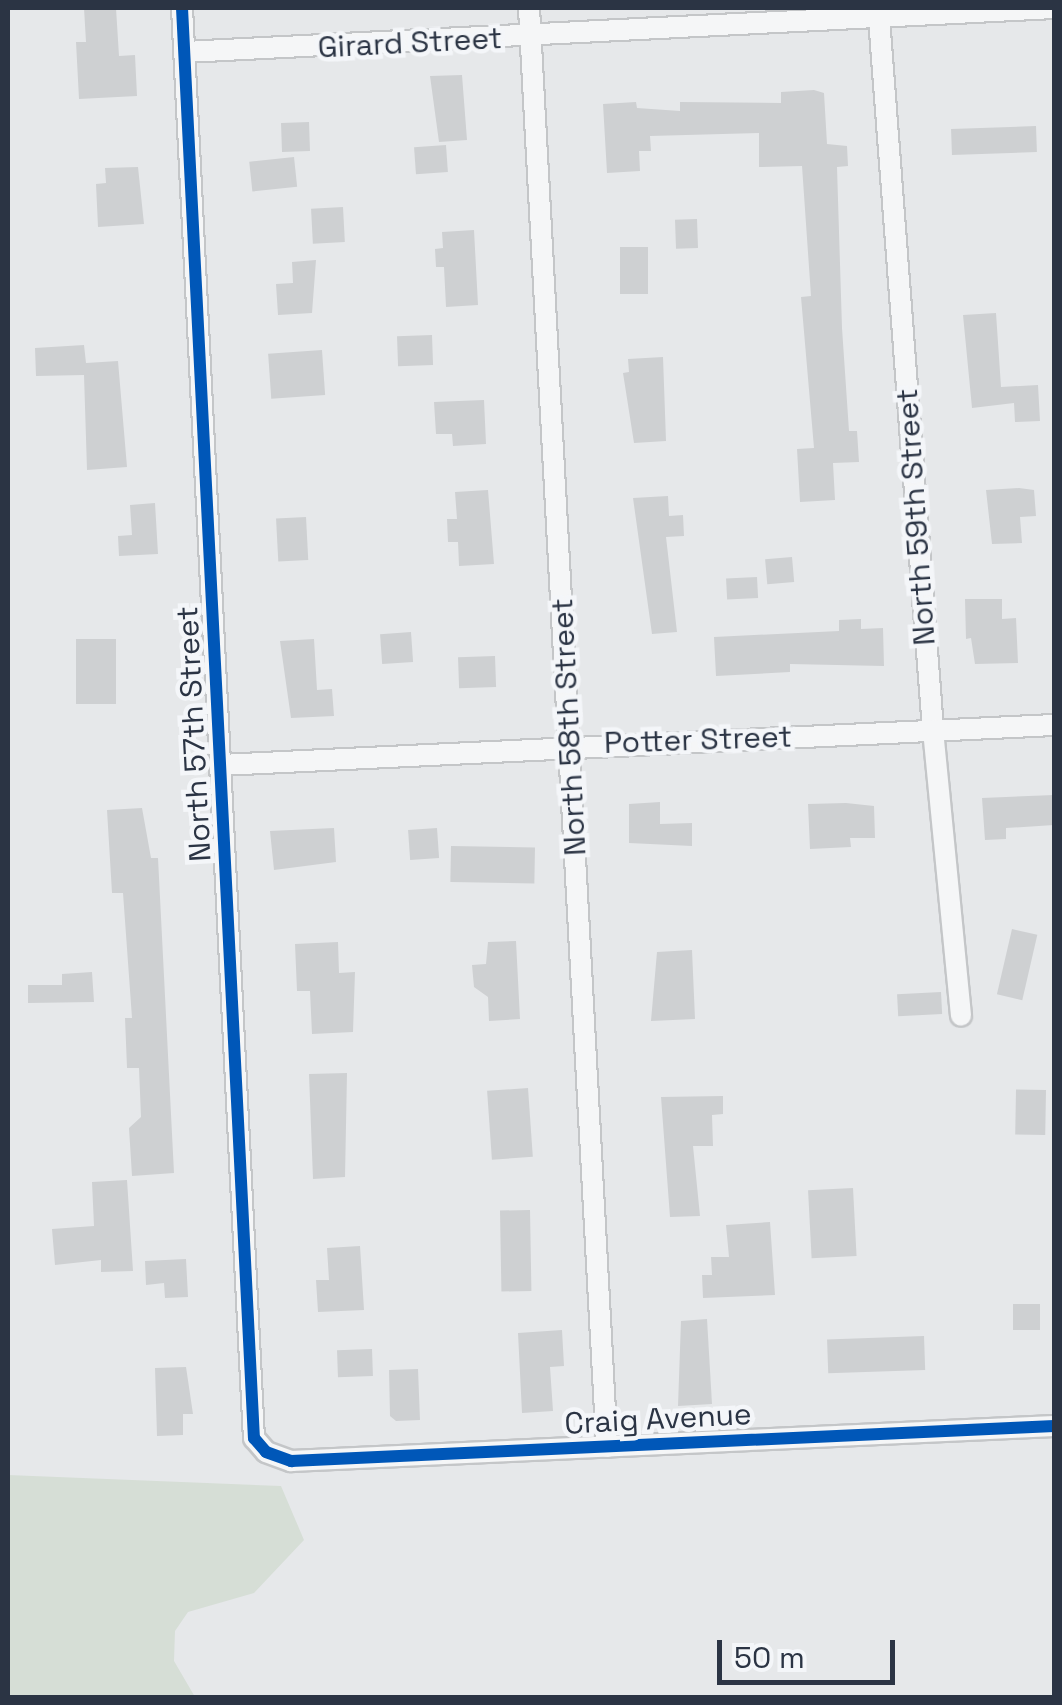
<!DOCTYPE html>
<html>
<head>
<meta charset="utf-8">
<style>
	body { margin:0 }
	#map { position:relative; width:1062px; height:1705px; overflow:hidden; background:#e6e8ea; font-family:"Space Grotesk",sans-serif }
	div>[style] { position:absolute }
	.green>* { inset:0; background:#d6ded6 }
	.building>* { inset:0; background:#ced0d2; transform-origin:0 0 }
	.roads { filter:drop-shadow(2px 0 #c4c6c8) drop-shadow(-2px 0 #c4c6c8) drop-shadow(0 2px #c4c6c8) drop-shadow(0 -2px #c4c6c8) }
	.minor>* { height:20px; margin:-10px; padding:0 10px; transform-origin:10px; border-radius:10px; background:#f5f6f7 }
	.cycleway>* { height:12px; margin:-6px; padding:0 6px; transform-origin:6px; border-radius:6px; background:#0057b8 }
	span { translate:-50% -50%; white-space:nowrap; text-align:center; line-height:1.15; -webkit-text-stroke:9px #f4f6f9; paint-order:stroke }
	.street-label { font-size:30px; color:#2b3444 }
	.frame { position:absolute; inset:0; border:10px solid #2b3444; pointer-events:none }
	.scale { position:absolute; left:717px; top:1640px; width:178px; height:45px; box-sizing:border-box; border:5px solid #2b3444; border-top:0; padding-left:12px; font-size:30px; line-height:35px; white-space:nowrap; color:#2b3444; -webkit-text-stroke:8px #f4f6f9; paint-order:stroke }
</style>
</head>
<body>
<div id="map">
	<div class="green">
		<i style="clip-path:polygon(8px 1475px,281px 1486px,304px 1540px,254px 1593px,188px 1612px,175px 1631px,174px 1661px,195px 1697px,8px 1697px)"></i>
	</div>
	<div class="building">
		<i style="clip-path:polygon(84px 8px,116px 8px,119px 56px,135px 55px,137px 96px,79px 99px,76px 42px,86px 42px)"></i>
		<i style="clip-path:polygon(462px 75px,467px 140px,439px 142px,430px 76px)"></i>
		<i style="clip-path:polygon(814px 90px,824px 93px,827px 144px,847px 146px,848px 166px,837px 167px,842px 328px,849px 431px,857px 431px,859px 462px,833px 463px,835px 500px,800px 502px,797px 449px,814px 448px,801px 297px,811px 296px,802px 166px,759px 167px,759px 133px,650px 136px,651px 151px,639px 151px,640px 171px,607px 173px,603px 104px,636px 102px,637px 108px,680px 111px,680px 102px,781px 103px,781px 92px)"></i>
		<i style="left:309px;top:122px;width:29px;height:28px;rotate:88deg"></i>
		<i style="left:1036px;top:126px;width:26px;height:85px;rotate:88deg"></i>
		<i style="left:446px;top:145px;width:27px;height:32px;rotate:86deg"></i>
		<i style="left:294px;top:157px;width:30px;height:45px;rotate:84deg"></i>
		<i style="clip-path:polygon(138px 167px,144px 224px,98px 227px,96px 184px,106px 183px,105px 168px)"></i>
		<i style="left:343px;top:207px;width:35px;height:32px;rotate:87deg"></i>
		<i style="left:697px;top:219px;width:29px;height:22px;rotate:88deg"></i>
		<i style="clip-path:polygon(474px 230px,478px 305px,446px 307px,444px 267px,436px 267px,435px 249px,443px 248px,442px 232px)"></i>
		<i style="left:620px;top:247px;width:28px;height:47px"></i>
		<i style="clip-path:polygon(316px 260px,312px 313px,278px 315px,276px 284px,293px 283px,292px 262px)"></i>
		<i style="clip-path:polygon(996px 313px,1001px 387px,1038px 385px,1040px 421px,1015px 422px,1014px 403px,972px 408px,963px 315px)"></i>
		<i style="left:432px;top:335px;width:30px;height:35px;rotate:88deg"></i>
		<i style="clip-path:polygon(84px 345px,86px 363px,118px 361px,127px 467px,87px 470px,84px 375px,36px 376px,35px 348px)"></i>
		<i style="left:322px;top:350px;width:45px;height:54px;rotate:86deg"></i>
		<i style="clip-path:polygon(663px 357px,666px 441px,634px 443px,623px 373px,629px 372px,628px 359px)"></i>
		<i style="clip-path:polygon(484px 400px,486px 444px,453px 446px,452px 434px,436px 434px,434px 402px)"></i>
		<i style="clip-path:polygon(1019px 488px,1034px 490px,1036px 516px,1020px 517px,1022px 543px,992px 544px,986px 490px)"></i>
		<i style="clip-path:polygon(488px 490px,494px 564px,459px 566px,458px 542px,448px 542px,447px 519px,457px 519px,455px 492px)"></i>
		<i style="clip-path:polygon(668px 496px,669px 516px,683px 515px,684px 536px,666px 537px,677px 632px,652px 634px,633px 498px)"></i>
		<i style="clip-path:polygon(155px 503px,158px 554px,119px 556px,118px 536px,132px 535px,130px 505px)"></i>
		<i style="left:306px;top:517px;width:43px;height:30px;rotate:87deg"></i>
		<i style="left:792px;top:557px;width:25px;height:27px;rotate:85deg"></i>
		<i style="left:757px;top:577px;width:21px;height:31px;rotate:87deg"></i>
		<i style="clip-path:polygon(965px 599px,1002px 599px,1002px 619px,1016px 618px,1018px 663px,975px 664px,971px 638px,966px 639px)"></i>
		<i style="clip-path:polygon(861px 619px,861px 629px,883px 628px,884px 666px,790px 664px,790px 672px,716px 676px,714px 637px,839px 631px,839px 620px)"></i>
		<i style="left:411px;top:632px;width:30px;height:31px;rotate:86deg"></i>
		<i style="left:76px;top:639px;width:40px;height:65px"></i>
		<i style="clip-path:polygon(314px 639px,317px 690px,332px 689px,334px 716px,291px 718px,280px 641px)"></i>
		<i style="left:495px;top:656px;width:31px;height:37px;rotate:88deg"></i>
		<i style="clip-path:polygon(1054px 795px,1054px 825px,1006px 828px,1006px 839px,985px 840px,982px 798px)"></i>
		<i style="clip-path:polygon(660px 802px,660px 824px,692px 823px,692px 846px,629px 843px,629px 804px)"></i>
		<i style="clip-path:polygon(846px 803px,874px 806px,875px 838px,850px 838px,851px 847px,810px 849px,808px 804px)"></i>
		<i style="clip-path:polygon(142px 808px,151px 858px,158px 858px,174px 1173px,132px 1176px,129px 1128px,141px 1117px,139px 1068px,127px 1068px,125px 1018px,132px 1018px,123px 893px,112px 893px,107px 810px)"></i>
		<i style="clip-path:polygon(334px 828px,336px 862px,274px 870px,270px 831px)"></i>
		<i style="left:437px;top:828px;width:30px;height:29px;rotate:86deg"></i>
		<i style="left:451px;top:846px;width:84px;height:36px;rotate:1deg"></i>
		<i style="left:1012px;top:929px;width:26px;height:67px;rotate:13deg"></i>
		<i style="clip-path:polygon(516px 941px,520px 1019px,489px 1021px,488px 997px,474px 987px,472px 965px,486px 964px,488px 942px)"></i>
		<i style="clip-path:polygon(338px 942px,339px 973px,355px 972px,353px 1032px,312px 1034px,310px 991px,297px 991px,295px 944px)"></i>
		<i style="clip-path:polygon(692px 950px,695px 1019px,651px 1021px,657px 952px)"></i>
		<i style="clip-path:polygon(92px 972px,94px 1002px,28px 1003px,28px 985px,62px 985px,62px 974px)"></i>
		<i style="left:941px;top:992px;width:22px;height:44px;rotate:87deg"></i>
		<i style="clip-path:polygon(347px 1073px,345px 1177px,313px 1179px,309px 1074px)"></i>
		<i style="left:528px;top:1088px;width:69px;height:41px;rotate:86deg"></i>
		<i style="left:1046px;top:1090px;width:45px;height:30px;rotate:91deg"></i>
		<i style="clip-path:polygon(723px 1096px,723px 1114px,712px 1115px,713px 1146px,693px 1146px,700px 1216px,670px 1217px,661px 1097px)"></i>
		<i style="clip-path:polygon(127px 1180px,133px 1271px,101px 1272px,101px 1260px,55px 1265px,52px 1229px,94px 1226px,92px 1182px)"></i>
		<i style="left:853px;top:1188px;width:68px;height:45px;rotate:87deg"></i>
		<i style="left:530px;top:1210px;width:81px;height:30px;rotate:89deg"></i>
		<i style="clip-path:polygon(770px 1222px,775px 1295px,703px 1298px,702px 1275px,712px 1275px,711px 1257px,729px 1257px,726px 1225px)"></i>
		<i style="clip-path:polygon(360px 1246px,364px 1310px,318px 1312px,316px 1280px,329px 1280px,327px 1248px)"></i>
		<i style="clip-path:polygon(186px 1259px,188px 1297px,165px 1298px,164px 1283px,146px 1285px,145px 1261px)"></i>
		<i style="left:1040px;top:1304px;width:26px;height:27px;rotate:90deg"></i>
		<i style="clip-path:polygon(707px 1319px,712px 1404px,678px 1406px,681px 1321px)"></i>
		<i style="clip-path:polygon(562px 1330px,564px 1366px,550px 1367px,553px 1411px,522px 1413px,518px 1333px)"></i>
		<i style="left:924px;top:1336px;width:34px;height:97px;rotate:88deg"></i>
		<i style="left:372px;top:1349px;width:27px;height:35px;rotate:88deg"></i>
		<i style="clip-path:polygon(186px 1367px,193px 1414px,183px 1414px,183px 1435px,157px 1436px,155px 1368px)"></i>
		<i style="clip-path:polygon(418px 1369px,420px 1420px,396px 1421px,390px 1416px,389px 1370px)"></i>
	</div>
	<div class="roads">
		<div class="minor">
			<i style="left:182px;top:8px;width:1432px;rotate:87.12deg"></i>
			<i style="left:254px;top:1438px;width:18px;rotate:49deg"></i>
			<i style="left:266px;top:1452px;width:27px;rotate:20deg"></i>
			<i style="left:291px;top:1461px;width:764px;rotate:-2.63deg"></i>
			<i style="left:529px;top:8px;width:1441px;rotate:86.9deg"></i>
			<i style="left:879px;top:18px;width:714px;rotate:85.66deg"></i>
			<i style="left:933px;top:730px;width:287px;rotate:84.4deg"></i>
			<i style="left:185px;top:52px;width:870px;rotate:-2.9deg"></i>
			<i style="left:221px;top:765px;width:834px;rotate:-2.75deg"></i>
		</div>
	</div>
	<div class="cycleway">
		<i style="left:182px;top:8px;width:1432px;rotate:87.12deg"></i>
		<i style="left:254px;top:1438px;width:18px;rotate:49deg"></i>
		<i style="left:266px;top:1452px;width:27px;rotate:20deg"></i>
		<i style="left:291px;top:1461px;width:764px;rotate:-2.63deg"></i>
	</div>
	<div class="street-label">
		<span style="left:410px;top:43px;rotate:-3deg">Girard Street</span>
		<span style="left:916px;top:517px;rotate:-94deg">North 59th Street</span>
		<span style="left:569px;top:727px;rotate:-93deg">North 58th Street</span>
		<span style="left:194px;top:734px;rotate:-93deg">North 57th Street</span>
		<span style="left:698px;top:740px;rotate:-2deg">Potter Street</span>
		<span style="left:658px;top:1419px;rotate:-3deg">Craig Avenue</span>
	</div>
	<div class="frame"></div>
	<div class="scale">50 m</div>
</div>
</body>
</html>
